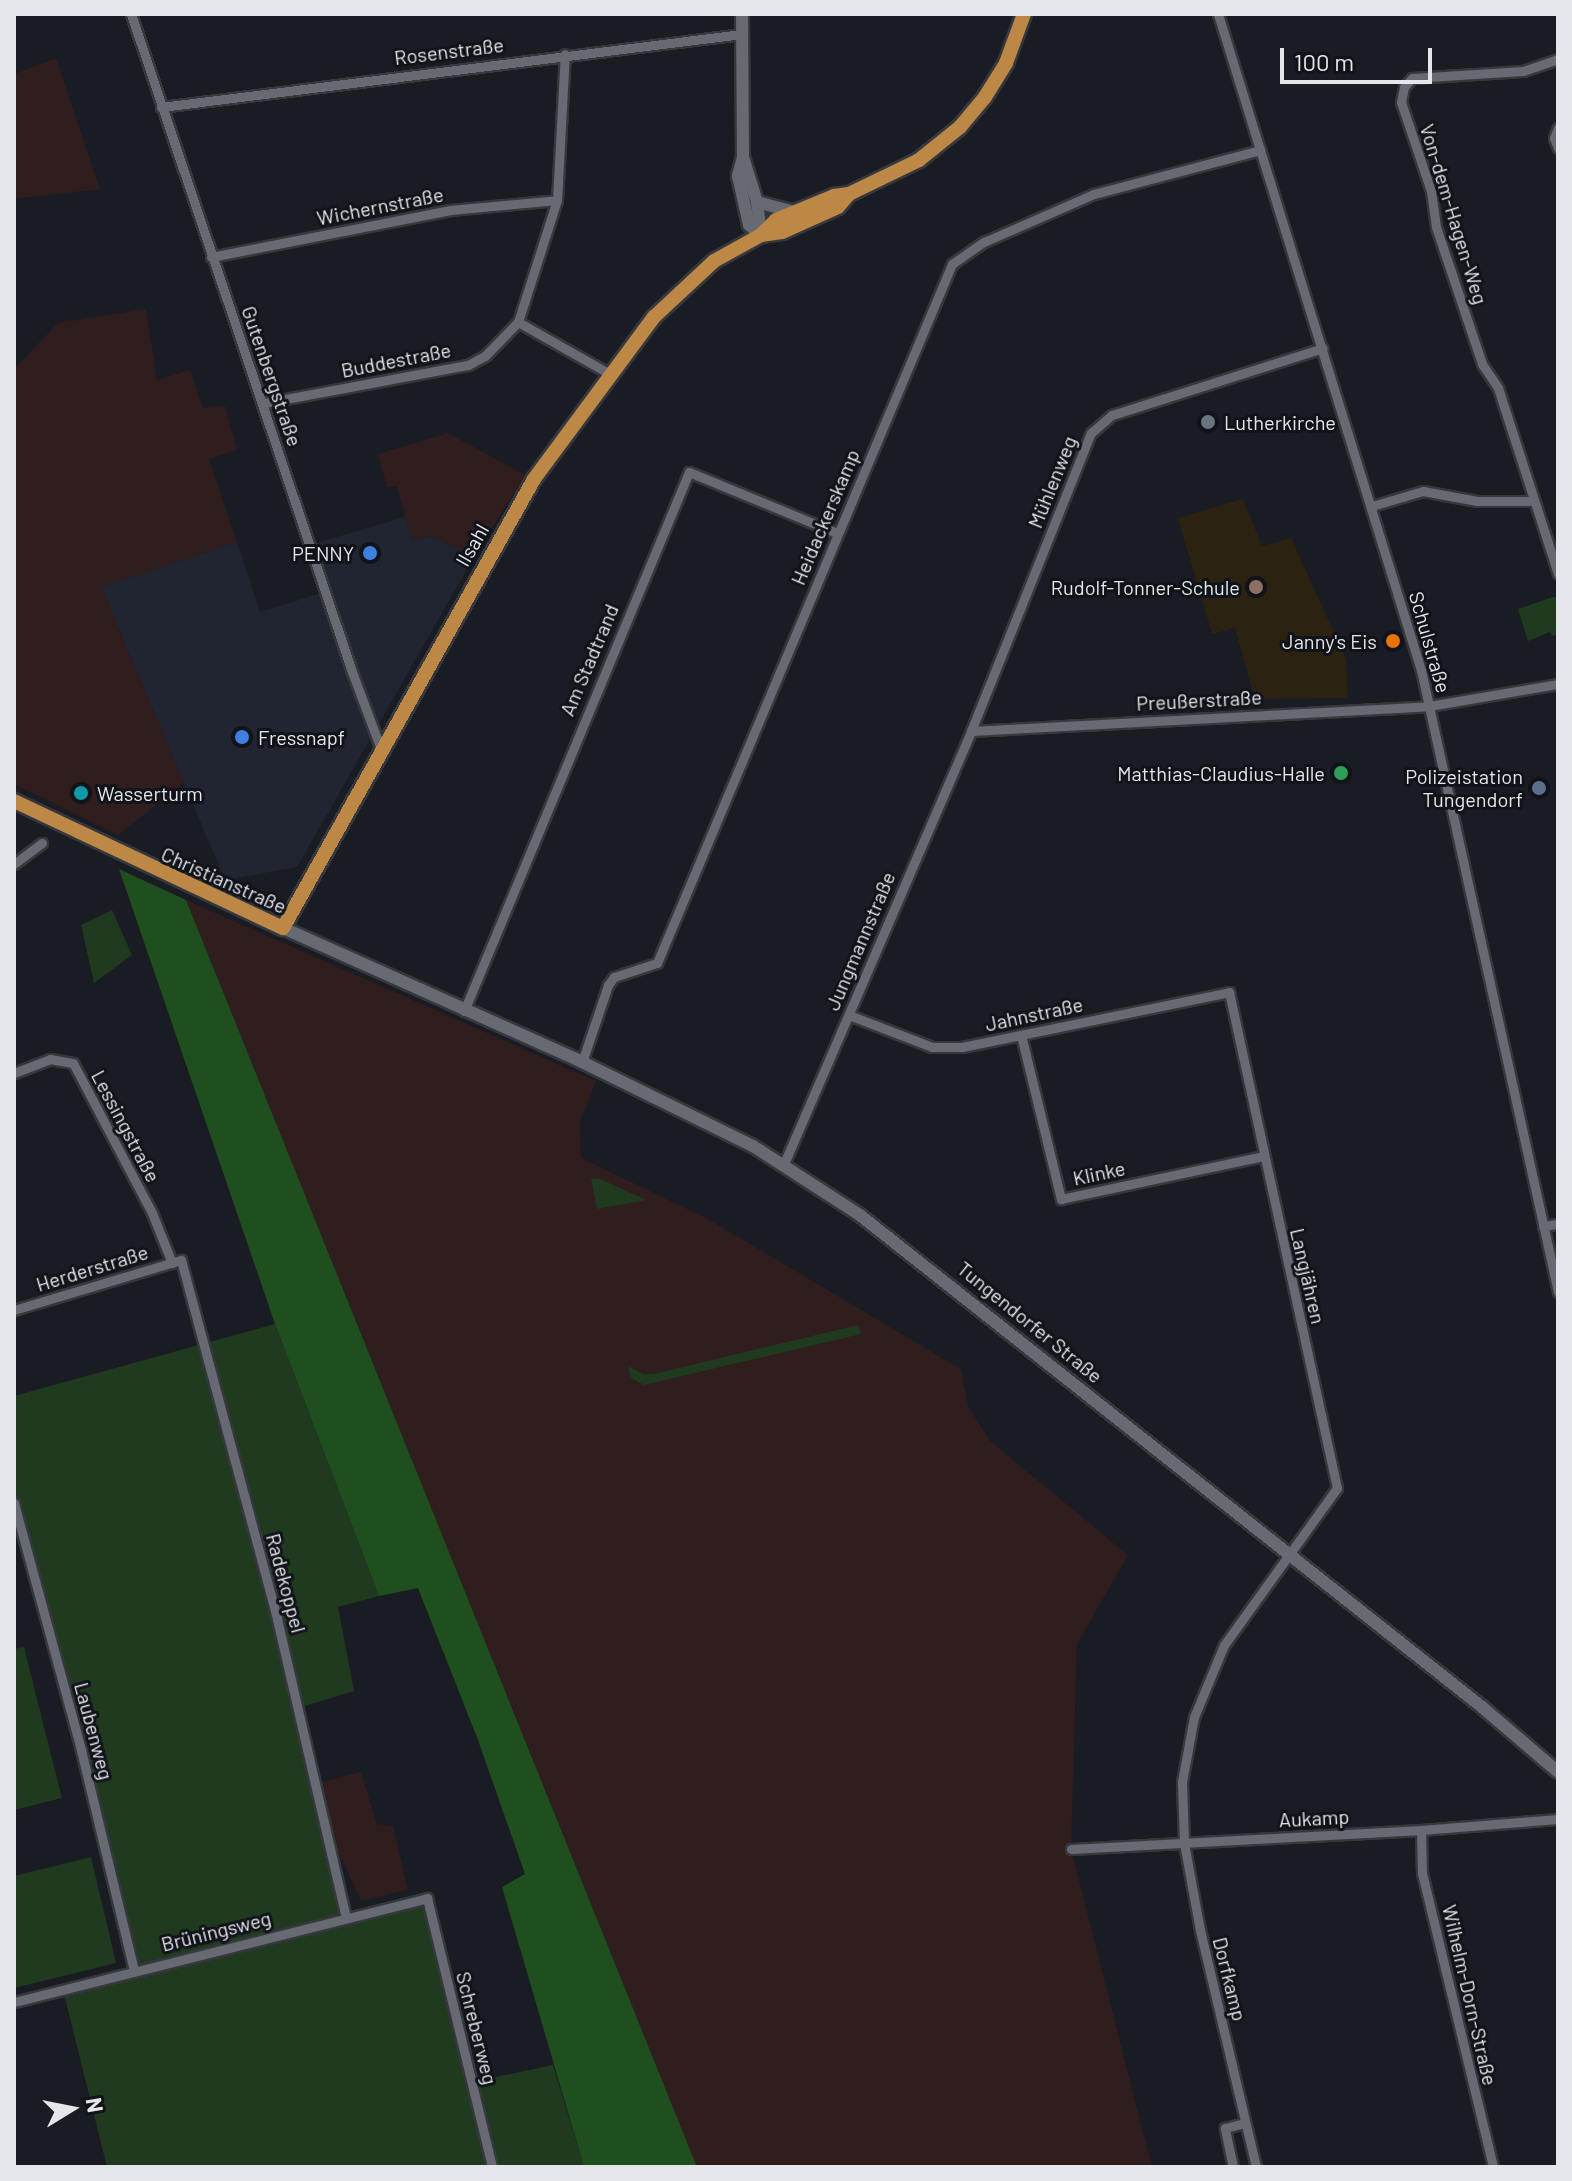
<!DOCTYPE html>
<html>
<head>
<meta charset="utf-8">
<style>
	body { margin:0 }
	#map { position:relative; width:1572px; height:2181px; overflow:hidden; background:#1a1c23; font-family:Barlow,sans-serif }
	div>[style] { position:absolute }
	.built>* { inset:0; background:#212531 }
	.industrial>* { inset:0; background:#301d1d }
	.education>* { inset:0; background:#2b2212 }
	.green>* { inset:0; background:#1f3a1e }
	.forest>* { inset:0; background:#204f1f }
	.roads { filter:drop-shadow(2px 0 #36383d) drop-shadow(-2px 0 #36383d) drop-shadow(0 2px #36383d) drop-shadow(0 -2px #36383d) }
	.street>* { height:9px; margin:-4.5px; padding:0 4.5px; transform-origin:4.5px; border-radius:4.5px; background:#676a73 }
	.secondary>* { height:12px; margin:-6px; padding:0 6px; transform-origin:6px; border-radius:6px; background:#676a73 }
	.primary>* { height:14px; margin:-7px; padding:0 7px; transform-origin:7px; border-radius:7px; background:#bd8746 }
	.dots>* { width:22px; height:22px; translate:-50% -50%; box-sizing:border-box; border:4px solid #11131a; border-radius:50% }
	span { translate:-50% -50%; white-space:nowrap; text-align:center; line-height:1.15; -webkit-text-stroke:6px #11131a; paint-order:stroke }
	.street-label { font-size:20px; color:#e4e6eb }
	.poi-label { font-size:20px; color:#e4e6eb }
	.left { translate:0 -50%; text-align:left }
	.right { translate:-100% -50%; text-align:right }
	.frame { position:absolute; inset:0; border:16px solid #e4e6eb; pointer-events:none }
	.north { position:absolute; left:32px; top:2069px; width:80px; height:80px; -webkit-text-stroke:6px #11131a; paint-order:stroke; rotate:80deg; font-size:22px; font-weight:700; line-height:32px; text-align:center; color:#e4e6eb }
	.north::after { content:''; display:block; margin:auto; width:28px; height:36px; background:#e4e6eb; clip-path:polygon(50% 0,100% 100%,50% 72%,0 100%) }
	.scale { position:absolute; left:1280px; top:48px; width:152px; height:36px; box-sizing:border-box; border:4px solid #e4e6eb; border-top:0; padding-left:10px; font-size:24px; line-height:28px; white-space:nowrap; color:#e4e6eb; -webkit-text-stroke:6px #11131a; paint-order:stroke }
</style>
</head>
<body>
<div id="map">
	<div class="built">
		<i style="clip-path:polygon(405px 517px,412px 541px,432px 536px,474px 557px,297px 867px,225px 880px,101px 587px,237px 542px,260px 612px,328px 591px,313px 544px)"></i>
	</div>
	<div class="industrial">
		<i style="clip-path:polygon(56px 58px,100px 189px,14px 199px,14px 74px)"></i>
		<i style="clip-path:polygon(146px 309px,157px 380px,190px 370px,203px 408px,225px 406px,237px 450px,209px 459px,237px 542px,101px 587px,184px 783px,118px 835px,14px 784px,14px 369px,58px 323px)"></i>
		<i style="clip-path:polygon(448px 433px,525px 475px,474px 557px,432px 536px,412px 541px,397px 486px,387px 487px,378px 454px)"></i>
		<i style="clip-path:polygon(186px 900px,596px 1081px,580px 1122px,581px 1158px,706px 1218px,961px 1369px,968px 1406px,990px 1441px,1128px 1555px,1077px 1644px,1071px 1849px,1152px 2167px,697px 2167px)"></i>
		<i style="clip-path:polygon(361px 1772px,377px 1825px,393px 1826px,408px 1890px,361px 1901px,337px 1849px,321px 1782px)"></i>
	</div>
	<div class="education">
		<i style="clip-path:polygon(1243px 499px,1262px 546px,1291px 538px,1346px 659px,1348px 698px,1255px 699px,1235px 628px,1212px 634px,1178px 518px)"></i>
	</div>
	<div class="green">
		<i style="clip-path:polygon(1553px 597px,1558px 598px,1558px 634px,1552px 636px,1550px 632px,1528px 641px,1518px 609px)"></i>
		<i style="clip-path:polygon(112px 910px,132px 955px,94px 983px,81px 925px)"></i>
		<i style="clip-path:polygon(598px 1178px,646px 1200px,597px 1209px,591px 1179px)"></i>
		<i style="clip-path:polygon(275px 1324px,379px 1596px,338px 1607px,354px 1691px,298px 1708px,346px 1917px,427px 1898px,472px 2082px,553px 2065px,584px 2167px,107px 2167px,63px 1990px,133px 1970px,14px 1503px,14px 1396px)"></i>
		<i style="clip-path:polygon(858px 1325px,861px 1334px,644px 1385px,631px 1378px,628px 1366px,643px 1374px,654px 1374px)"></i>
		<i style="clip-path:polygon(24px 1647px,62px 1798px,14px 1810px,14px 1649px)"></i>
		<i style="clip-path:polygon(91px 1857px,116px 1963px,14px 1988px,14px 1876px)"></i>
	</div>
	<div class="forest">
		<i style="clip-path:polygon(119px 869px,186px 900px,697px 2167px,584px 2167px,502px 1887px,525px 1874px,478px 1740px,418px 1588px,379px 1596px,275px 1324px)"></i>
	</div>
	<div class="roads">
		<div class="street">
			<i style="left:131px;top:14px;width:694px;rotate:71.43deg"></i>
			<i style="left:352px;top:672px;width:82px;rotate:69.4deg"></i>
			<i style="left:1218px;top:14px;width:687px;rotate:72.81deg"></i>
			<i style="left:1421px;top:670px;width:637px;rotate:77.58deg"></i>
			<i style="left:1558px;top:59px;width:37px;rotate:161deg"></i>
			<i style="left:1523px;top:71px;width:111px;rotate:176.4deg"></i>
			<i style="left:1412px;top:78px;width:12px;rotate:132deg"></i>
			<i style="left:1404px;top:87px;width:15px;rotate:101deg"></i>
			<i style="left:1401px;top:102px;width:94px;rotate:71.4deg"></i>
			<i style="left:1431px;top:191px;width:36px;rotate:82deg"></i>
			<i style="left:1436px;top:227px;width:145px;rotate:71.4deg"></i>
			<i style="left:1482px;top:364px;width:29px;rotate:56deg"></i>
			<i style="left:1498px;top:388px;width:195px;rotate:72.1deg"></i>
			<i style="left:161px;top:107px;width:586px;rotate:-7.16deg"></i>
			<i style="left:1558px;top:128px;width:11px;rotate:112deg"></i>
			<i style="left:1554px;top:138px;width:11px;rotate:68deg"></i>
			<i style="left:211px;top:257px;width:244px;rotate:-11.1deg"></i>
			<i style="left:450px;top:210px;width:107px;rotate:-5.3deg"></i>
			<i style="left:518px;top:322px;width:106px;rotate:29.5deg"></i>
			<i style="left:264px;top:403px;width:208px;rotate:-10.6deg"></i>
			<i style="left:468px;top:365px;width:19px;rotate:-28deg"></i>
			<i style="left:485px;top:356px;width:47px;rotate:-45.9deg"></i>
			<i style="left:518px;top:322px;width:128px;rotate:-72.3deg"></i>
			<i style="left:557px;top:200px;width:146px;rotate:-86.9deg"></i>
			<i style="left:1372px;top:506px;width:53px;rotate:-16.4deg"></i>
			<i style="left:1423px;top:491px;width:55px;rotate:10.5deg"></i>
			<i style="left:1477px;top:501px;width:55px"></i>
			<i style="left:971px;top:731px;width:459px;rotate:-3.1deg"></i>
			<i style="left:1429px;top:706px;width:131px;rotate:-9.7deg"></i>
			<i style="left:14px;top:864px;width:35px;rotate:-37deg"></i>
			<i style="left:464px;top:1011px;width:584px;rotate:-67.34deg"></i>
			<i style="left:689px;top:472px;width:160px;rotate:22.4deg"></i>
			<i style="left:849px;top:1015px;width:89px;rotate:21.1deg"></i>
			<i style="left:932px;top:1047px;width:30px"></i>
			<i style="left:962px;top:1047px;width:273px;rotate:-11.6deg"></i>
			<i style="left:1229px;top:992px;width:508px;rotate:77.72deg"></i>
			<i style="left:1337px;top:1488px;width:193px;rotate:125.7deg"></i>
			<i style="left:1224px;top:1645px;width:78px;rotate:112.6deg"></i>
			<i style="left:1194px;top:1717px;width:66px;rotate:100.5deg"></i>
			<i style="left:1182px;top:1782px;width:61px;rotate:88.1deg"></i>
			<i style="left:1184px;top:1843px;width:88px;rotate:79.6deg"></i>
			<i style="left:1200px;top:1930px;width:244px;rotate:76.7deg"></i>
			<i style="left:1021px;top:1035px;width:169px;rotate:76.3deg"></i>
			<i style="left:1061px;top:1199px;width:207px;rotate:-12deg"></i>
			<i style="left:582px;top:1062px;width:81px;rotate:-71.3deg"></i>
			<i style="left:608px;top:985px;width:10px;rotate:-53deg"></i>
			<i style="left:614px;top:977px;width:45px;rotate:-18deg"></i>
			<i style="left:657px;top:963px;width:759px;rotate:-67.12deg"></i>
			<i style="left:952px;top:264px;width:39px;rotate:-35deg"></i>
			<i style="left:984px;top:242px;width:120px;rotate:-23.6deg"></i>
			<i style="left:1094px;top:194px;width:172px;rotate:-14.8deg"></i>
			<i style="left:14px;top:1073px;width:39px;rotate:-21deg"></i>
			<i style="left:50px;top:1059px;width:23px;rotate:10deg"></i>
			<i style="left:73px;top:1063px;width:170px;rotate:62.2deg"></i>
			<i style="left:152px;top:1213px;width:54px;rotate:68.2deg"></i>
			<i style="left:783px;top:1166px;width:474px;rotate:-66.6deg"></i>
			<i style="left:971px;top:731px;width:321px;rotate:-68.1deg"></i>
			<i style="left:1091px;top:433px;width:28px;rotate:-41deg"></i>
			<i style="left:1112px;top:415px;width:221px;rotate:-17.6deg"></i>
			<i style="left:1543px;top:1226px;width:15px;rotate:-8deg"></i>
			<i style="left:14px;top:1310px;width:174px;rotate:-16.7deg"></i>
			<i style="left:181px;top:1260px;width:372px;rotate:75deg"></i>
			<i style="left:277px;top:1619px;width:307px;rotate:77deg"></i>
			<i style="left:14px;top:1503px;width:256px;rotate:74.8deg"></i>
			<i style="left:81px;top:1750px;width:226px;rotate:76.5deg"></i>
			<i style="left:1421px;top:1830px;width:43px;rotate:88.7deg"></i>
			<i style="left:1422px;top:1873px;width:302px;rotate:76.4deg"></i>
			<i style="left:1071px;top:1849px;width:351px;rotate:-3.1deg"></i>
			<i style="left:1421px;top:1830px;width:137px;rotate:-4.6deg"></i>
			<i style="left:14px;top:2002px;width:426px;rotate:-14.1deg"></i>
			<i style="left:427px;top:1898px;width:277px;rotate:76.4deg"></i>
			<i style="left:1233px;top:2167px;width:40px;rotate:-102deg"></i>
			<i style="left:1225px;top:2128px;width:21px;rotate:-14deg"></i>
		</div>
		<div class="secondary">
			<i style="left:742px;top:14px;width:143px;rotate:89.6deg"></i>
			<i style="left:743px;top:157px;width:20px;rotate:105deg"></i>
			<i style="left:738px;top:176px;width:50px;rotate:77.3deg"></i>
			<i style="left:749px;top:225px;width:16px;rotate:40deg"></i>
			<i style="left:743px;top:157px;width:47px;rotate:72.7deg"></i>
			<i style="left:757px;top:202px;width:33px;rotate:83deg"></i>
			<i style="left:757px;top:202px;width:38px;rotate:15deg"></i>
			<i style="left:283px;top:928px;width:321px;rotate:24.1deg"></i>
			<i style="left:576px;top:1059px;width:197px;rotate:26.2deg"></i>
			<i style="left:753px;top:1146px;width:129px;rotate:32.9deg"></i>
			<i style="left:861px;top:1216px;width:792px;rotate:38.33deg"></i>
			<i style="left:1482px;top:1707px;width:100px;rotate:40.5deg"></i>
		</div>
		<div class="primary">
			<i style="left:761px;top:235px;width:21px;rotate:-45deg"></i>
			<i style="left:776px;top:220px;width:63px;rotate:-22.5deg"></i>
			<i style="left:834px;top:196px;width:15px;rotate:-8deg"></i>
			<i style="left:849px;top:194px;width:78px;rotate:-25.9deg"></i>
			<i style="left:919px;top:160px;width:53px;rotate:-38.8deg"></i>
			<i style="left:960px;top:127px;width:39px;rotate:-50deg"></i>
			<i style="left:985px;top:97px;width:40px;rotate:-58deg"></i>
			<i style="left:1006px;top:63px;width:52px;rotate:-69.8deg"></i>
			<i style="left:14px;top:801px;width:297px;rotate:25.3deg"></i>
			<i style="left:283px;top:928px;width:514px;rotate:-60.79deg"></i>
			<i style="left:534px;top:479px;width:202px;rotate:-53.5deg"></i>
			<i style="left:654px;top:317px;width:82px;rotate:-43deg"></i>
			<i style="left:714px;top:261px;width:54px;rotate:-29deg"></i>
			<i style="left:761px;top:235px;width:21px;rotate:-8deg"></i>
			<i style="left:782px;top:232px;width:61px;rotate:-24.1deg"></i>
			<i style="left:838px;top:207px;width:17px;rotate:-50deg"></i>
		</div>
	</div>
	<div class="dots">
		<i style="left:1208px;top:422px;background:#6b7280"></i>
		<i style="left:370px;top:553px;background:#3f7fe0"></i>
		<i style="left:1256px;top:587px;background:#8d6e63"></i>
		<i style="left:1393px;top:641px;background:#e8710a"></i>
		<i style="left:242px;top:737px;background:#3f7fe0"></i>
		<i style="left:1341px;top:773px;background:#2e9e5b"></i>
		<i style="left:1539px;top:788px;background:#5c6f8a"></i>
		<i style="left:81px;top:793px;background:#0f9aa8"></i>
	</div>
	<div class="street-label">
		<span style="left:449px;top:51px;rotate:-7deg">Rosenstraße</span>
		<span style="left:380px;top:206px;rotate:-11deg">Wichernstraße</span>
		<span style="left:1454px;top:214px;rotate:73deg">Von-dem-Hagen-Weg</span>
		<span style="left:396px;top:360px;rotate:-11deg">Buddestraße</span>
		<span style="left:272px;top:376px;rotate:71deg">Gutenbergstraße</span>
		<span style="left:1052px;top:482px;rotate:-68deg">Mühlenweg</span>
		<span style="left:825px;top:517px;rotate:-67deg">Heidackerskamp</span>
		<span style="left:472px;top:545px;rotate:-60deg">Ilsahl</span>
		<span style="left:1430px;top:642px;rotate:74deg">Schulstraße</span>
		<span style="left:589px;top:660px;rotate:-67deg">Am Stadtrand</span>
		<span style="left:1199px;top:700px;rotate:-3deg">Preußerstraße</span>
		<span style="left:224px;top:880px;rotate:24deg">Christianstraße</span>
		<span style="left:860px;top:941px;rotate:-67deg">Jungmannstraße</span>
		<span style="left:1034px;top:1014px;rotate:-12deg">Jahnstraße</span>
		<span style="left:126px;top:1126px;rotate:62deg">Lessingstraße</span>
		<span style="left:1099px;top:1173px;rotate:-12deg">Klinke</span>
		<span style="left:92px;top:1268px;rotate:-17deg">Herderstraße</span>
		<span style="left:1308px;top:1276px;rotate:77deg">Langjähren</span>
		<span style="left:1030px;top:1322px;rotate:39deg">Tungendorfer Straße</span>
		<span style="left:286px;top:1583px;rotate:75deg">Radekoppel</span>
		<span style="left:94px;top:1731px;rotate:75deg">Laubenweg</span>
		<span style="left:1314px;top:1818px;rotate:-3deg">Aukamp</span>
		<span style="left:216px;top:1931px;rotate:-14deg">Brüningsweg</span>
		<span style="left:1230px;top:1979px;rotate:76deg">Dorfkamp</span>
		<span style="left:1470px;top:1995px;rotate:77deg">Wilhelm-Dorn-Straße</span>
		<span style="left:477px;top:2028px;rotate:76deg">Schreberweg</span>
	</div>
	<div class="poi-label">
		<span class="left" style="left:1224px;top:422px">Lutherkirche</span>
		<span class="right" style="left:354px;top:553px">PENNY</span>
		<span class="right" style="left:1240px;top:587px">Rudolf-Tonner-Schule</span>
		<span class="right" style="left:1377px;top:641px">Janny's Eis</span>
		<span class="left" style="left:258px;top:737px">Fressnapf</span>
		<span class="right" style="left:1325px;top:773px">Matthias-Claudius-Halle</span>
		<span class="right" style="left:1523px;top:788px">Polizeistation<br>Tungendorf</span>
		<span class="left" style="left:97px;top:793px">Wasserturm</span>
	</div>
	<div class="frame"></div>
	<div class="north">N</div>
	<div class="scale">100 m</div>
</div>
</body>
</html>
